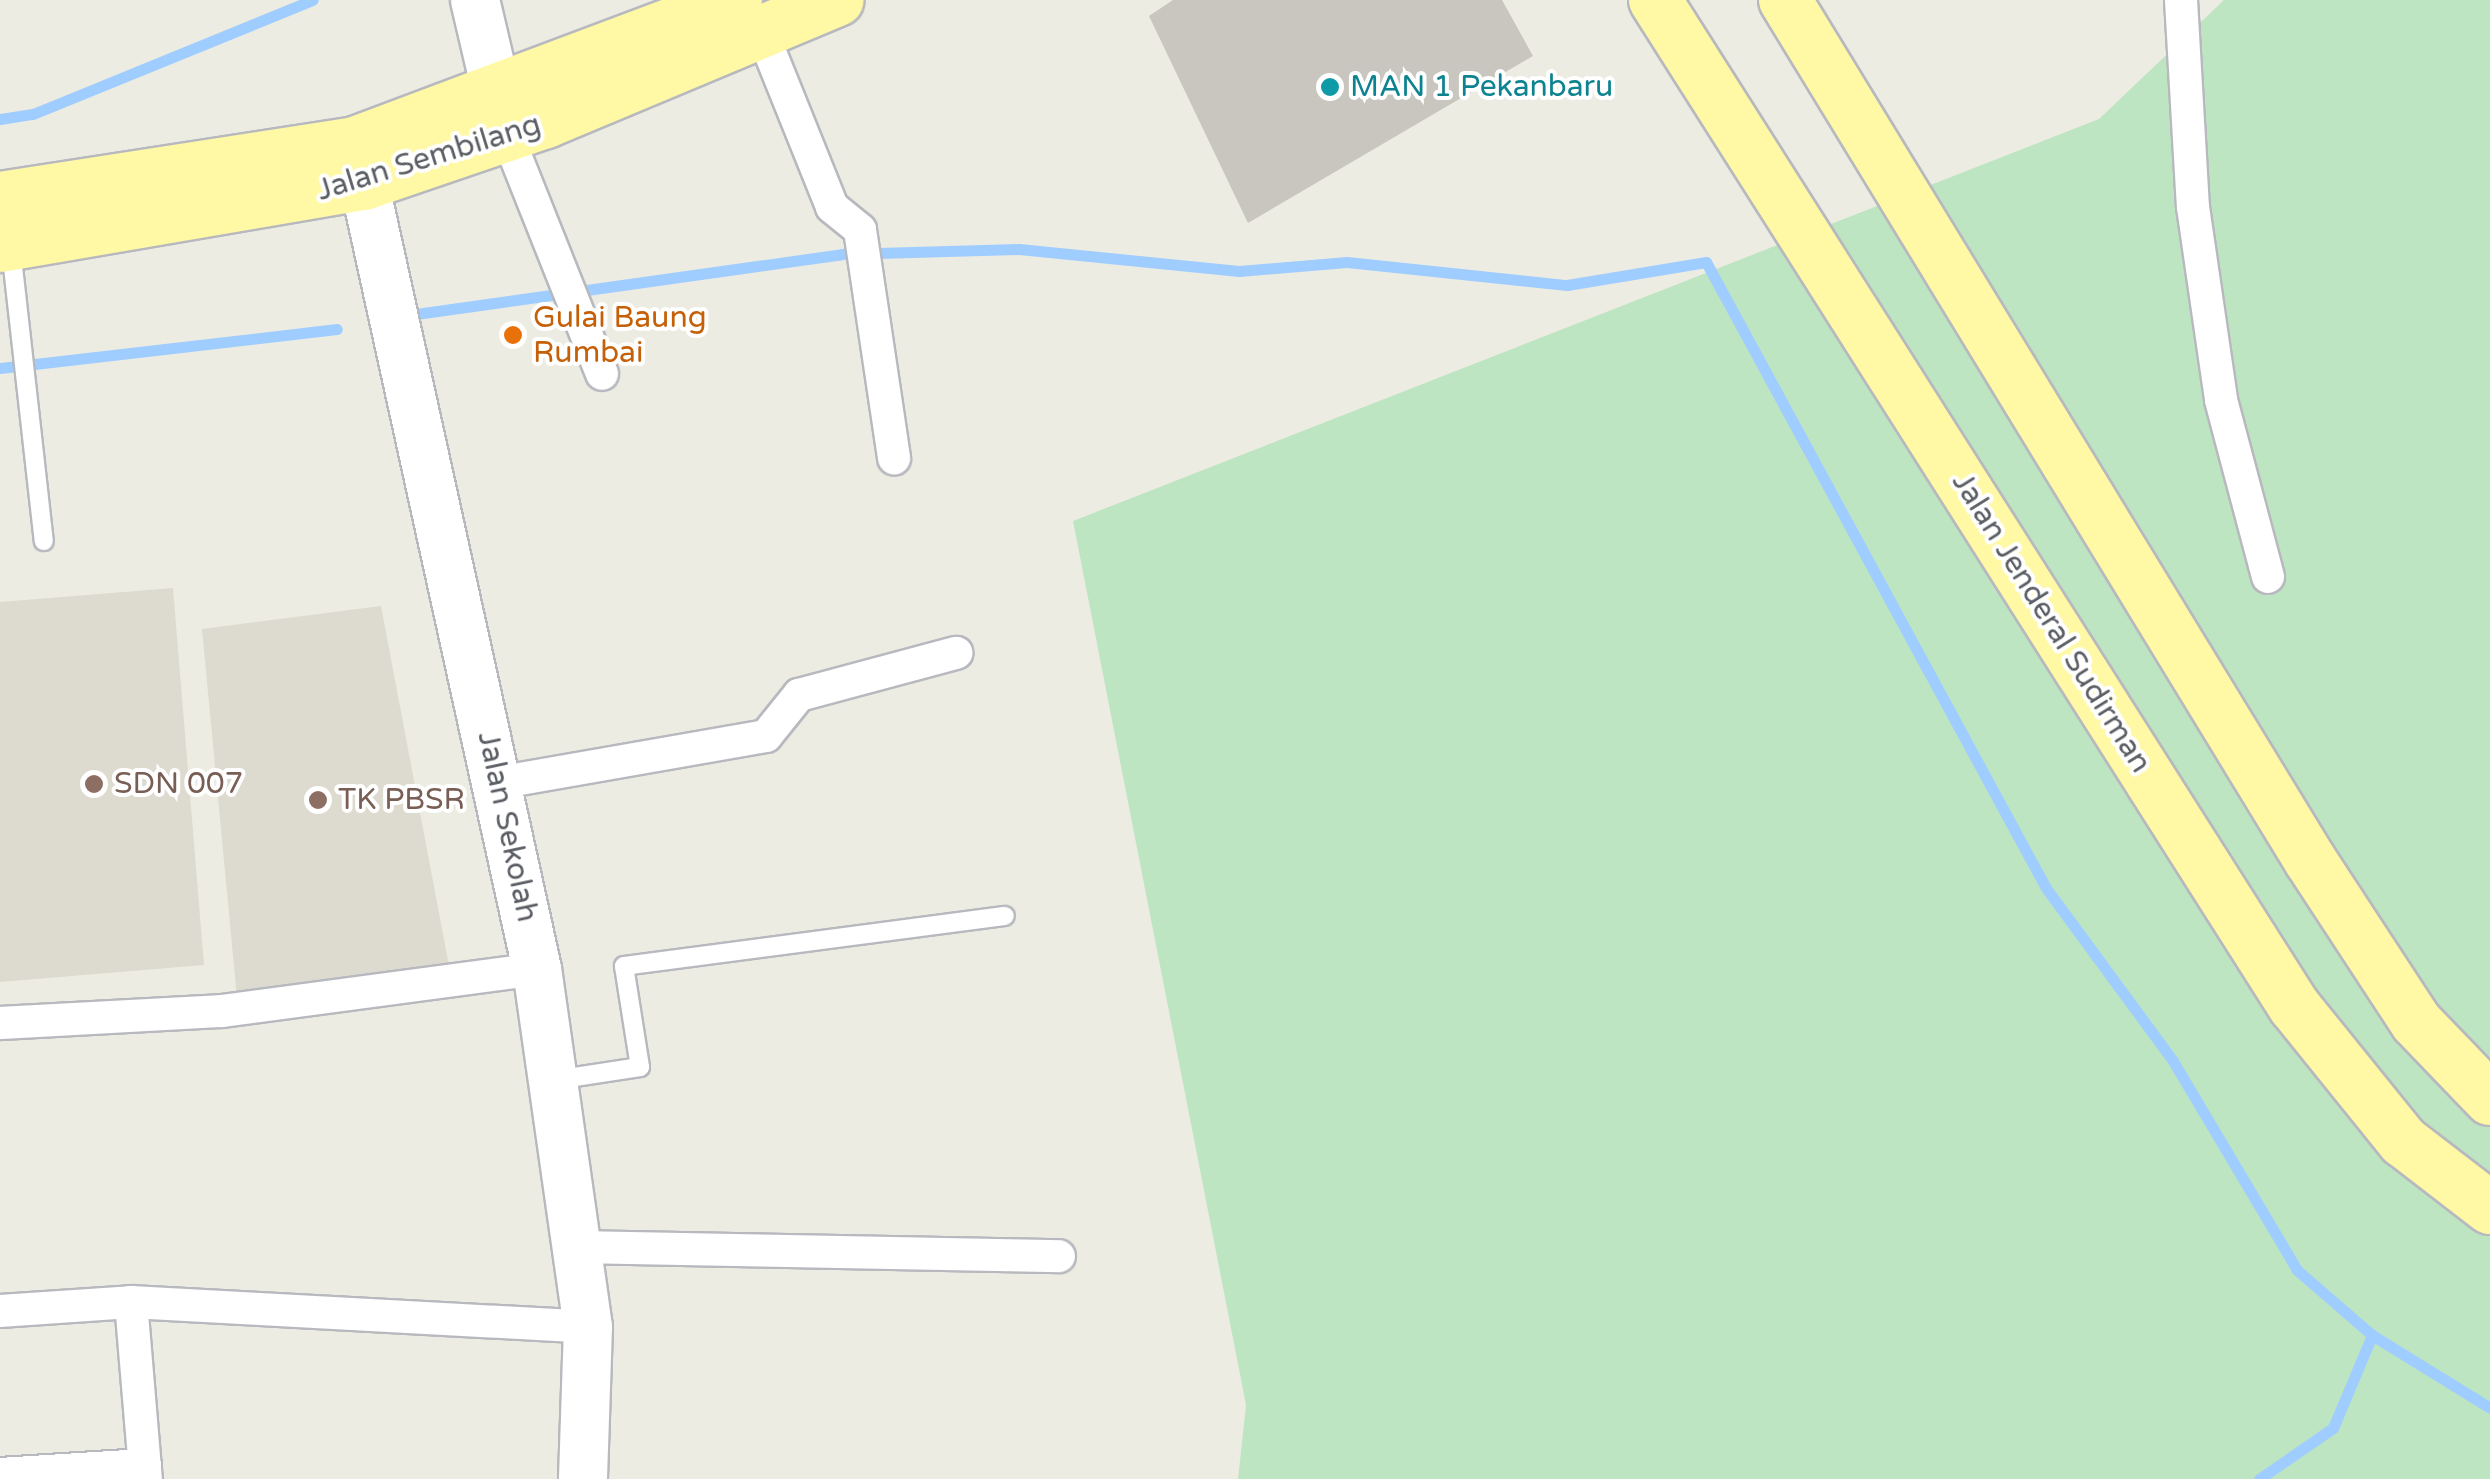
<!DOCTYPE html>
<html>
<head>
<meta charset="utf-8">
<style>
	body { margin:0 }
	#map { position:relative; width:2490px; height:1479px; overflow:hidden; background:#edece2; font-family:"Varela Round",sans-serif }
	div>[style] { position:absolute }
	.education>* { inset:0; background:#dddbd0 }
	.green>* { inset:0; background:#bee5c1 }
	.stream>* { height:11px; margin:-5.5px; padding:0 5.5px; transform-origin:5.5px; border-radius:5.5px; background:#a0cdff }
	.building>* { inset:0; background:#c8c6bf }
	.roads { filter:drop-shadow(2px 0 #b7b9bf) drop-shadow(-2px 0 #b7b9bf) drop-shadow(0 2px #b7b9bf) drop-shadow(0 -2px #b7b9bf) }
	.lane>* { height:18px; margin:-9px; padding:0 9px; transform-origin:9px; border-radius:9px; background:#fff }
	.street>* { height:32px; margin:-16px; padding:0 16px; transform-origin:16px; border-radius:16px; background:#fff }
	.secondary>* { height:48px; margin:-24px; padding:0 24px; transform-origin:24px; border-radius:24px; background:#fff }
	.primary>* { height:52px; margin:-26px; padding:0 26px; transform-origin:26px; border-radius:26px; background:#fff8a5 }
	.dots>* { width:28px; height:28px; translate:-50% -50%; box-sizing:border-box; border:5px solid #fff; border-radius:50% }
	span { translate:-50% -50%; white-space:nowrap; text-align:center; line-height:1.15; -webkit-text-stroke:8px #fff; paint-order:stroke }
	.culture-label { font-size:30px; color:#0d838f }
	.left { translate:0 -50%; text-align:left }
	.street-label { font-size:30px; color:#5a5d63 }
	.food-label { font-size:30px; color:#c56008 }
	.education-label { font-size:30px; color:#785e54 }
</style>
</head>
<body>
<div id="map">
	<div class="education">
		<i style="clip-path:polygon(173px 588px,204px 965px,0 982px,0 602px)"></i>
		<i style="clip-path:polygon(381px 606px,450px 971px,237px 998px,202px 629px)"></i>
	</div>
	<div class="green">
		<i style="clip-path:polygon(2224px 0,2490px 0,2490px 1479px,1238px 1479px,1246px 1405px,1073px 521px,2099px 119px)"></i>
	</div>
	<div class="stream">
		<i style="left:0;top:119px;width:33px;rotate:-9deg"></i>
		<i style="left:33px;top:114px;width:302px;rotate:-22.2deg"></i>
		<i style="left:409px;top:315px;width:437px;rotate:-8deg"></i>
		<i style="left:842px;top:254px;width:177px;rotate:-1.6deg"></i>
		<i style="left:1019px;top:249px;width:221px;rotate:5.7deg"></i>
		<i style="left:1239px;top:271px;width:108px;rotate:-4.8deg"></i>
		<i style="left:1347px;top:262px;width:221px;rotate:6deg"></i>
		<i style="left:1567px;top:285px;width:141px;rotate:-9.4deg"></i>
		<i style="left:1706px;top:262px;width:712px;rotate:61.49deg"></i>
		<i style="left:2046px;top:888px;width:215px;rotate:53.7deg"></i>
		<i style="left:2173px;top:1061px;width:243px;rotate:59.3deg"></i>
		<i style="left:2297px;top:1270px;width:99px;rotate:40.9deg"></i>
		<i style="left:2372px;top:1335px;width:139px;rotate:31.7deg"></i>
		<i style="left:0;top:368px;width:339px;rotate:-6.6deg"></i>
		<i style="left:2259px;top:1479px;width:90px;rotate:-34.6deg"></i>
		<i style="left:2333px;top:1428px;width:101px;rotate:-67.2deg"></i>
	</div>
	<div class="building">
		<i style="clip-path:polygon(1173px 0,1502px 0,1533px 56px,1248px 223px,1149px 16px)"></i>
	</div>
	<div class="roads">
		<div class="lane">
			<i style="left:11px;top:249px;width:294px;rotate:83.6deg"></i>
			<i style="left:555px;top:1080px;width:86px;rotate:-8.7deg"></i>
			<i style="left:640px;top:1067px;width:102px;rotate:-99deg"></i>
			<i style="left:624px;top:966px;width:384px;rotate:-7.5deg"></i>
		</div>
		<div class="street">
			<i style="left:2181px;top:0;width:207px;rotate:86.7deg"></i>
			<i style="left:2193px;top:207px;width:195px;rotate:81.7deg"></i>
			<i style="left:2221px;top:400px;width:183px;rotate:75.1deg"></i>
			<i style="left:763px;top:35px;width:185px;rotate:68.1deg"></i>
			<i style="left:832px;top:207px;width:36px;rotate:39deg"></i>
			<i style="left:860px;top:230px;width:231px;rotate:81.5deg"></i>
			<i style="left:507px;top:135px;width:257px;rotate:68.3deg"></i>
			<i style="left:497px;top:783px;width:273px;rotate:-9.9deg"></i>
			<i style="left:766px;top:736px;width:53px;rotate:-51.2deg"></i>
			<i style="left:799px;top:695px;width:163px;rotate:-15deg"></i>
			<i style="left:0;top:1023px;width:222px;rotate:-3.1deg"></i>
			<i style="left:222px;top:1011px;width:318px;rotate:-7.6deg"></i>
			<i style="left:580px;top:1247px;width:479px;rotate:1.1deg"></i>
			<i style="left:131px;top:1302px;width:178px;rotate:85.2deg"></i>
			<i style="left:0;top:1311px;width:131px;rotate:-3.9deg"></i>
			<i style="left:131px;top:1302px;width:458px;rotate:3.1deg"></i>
			<i style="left:0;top:1474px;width:145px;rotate:-3.6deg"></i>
		</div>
		<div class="secondary">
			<i style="left:475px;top:0;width:131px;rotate:76.8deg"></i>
			<i style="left:356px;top:146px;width:843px;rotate:77.6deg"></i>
			<i style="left:537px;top:969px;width:362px;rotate:81.9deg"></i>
			<i style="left:588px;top:1327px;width:152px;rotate:91.9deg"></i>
		</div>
		<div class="primary">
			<i style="left:1655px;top:0;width:1192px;rotate:57.58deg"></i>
			<i style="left:2294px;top:1006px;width:174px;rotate:51.1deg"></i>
			<i style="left:2403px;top:1141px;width:110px;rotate:37.6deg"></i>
			<i style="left:1785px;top:0;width:1008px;rotate:58.6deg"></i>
			<i style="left:2310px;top:860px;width:194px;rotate:56.8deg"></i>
			<i style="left:2416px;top:1022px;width:107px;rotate:46.1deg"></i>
			<i style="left:0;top:198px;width:359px;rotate:-8.8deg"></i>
			<i style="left:355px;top:143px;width:407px;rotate:-20.6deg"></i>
			<i style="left:0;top:246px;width:369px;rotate:-9.7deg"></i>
			<i style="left:364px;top:184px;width:192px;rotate:-18.8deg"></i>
			<i style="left:546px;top:122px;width:316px;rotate:-22.7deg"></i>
		</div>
	</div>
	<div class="dots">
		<i style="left:1330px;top:87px;background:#0f9aa8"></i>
		<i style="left:513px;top:335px;background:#e8710a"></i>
		<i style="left:94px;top:784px;background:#8d6e63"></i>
		<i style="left:318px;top:800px;background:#8d6e63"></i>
	</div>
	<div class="culture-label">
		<span class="left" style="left:1350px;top:87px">MAN 1 Pekanbaru</span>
	</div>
	<div class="street-label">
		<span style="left:429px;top:158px;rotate:-17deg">Jalan Sembilang</span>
		<span style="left:2051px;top:623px;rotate:58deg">Jalan Jenderal Sudirman</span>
		<span style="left:507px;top:827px;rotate:78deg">Jalan Sekolah</span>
	</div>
	<div class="food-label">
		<span class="left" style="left:533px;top:335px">Gulai Baung<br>Rumbai</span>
	</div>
	<div class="education-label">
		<span class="left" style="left:114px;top:784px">SDN 007</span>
		<span class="left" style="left:338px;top:800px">TK PBSR</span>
	</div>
</div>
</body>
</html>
